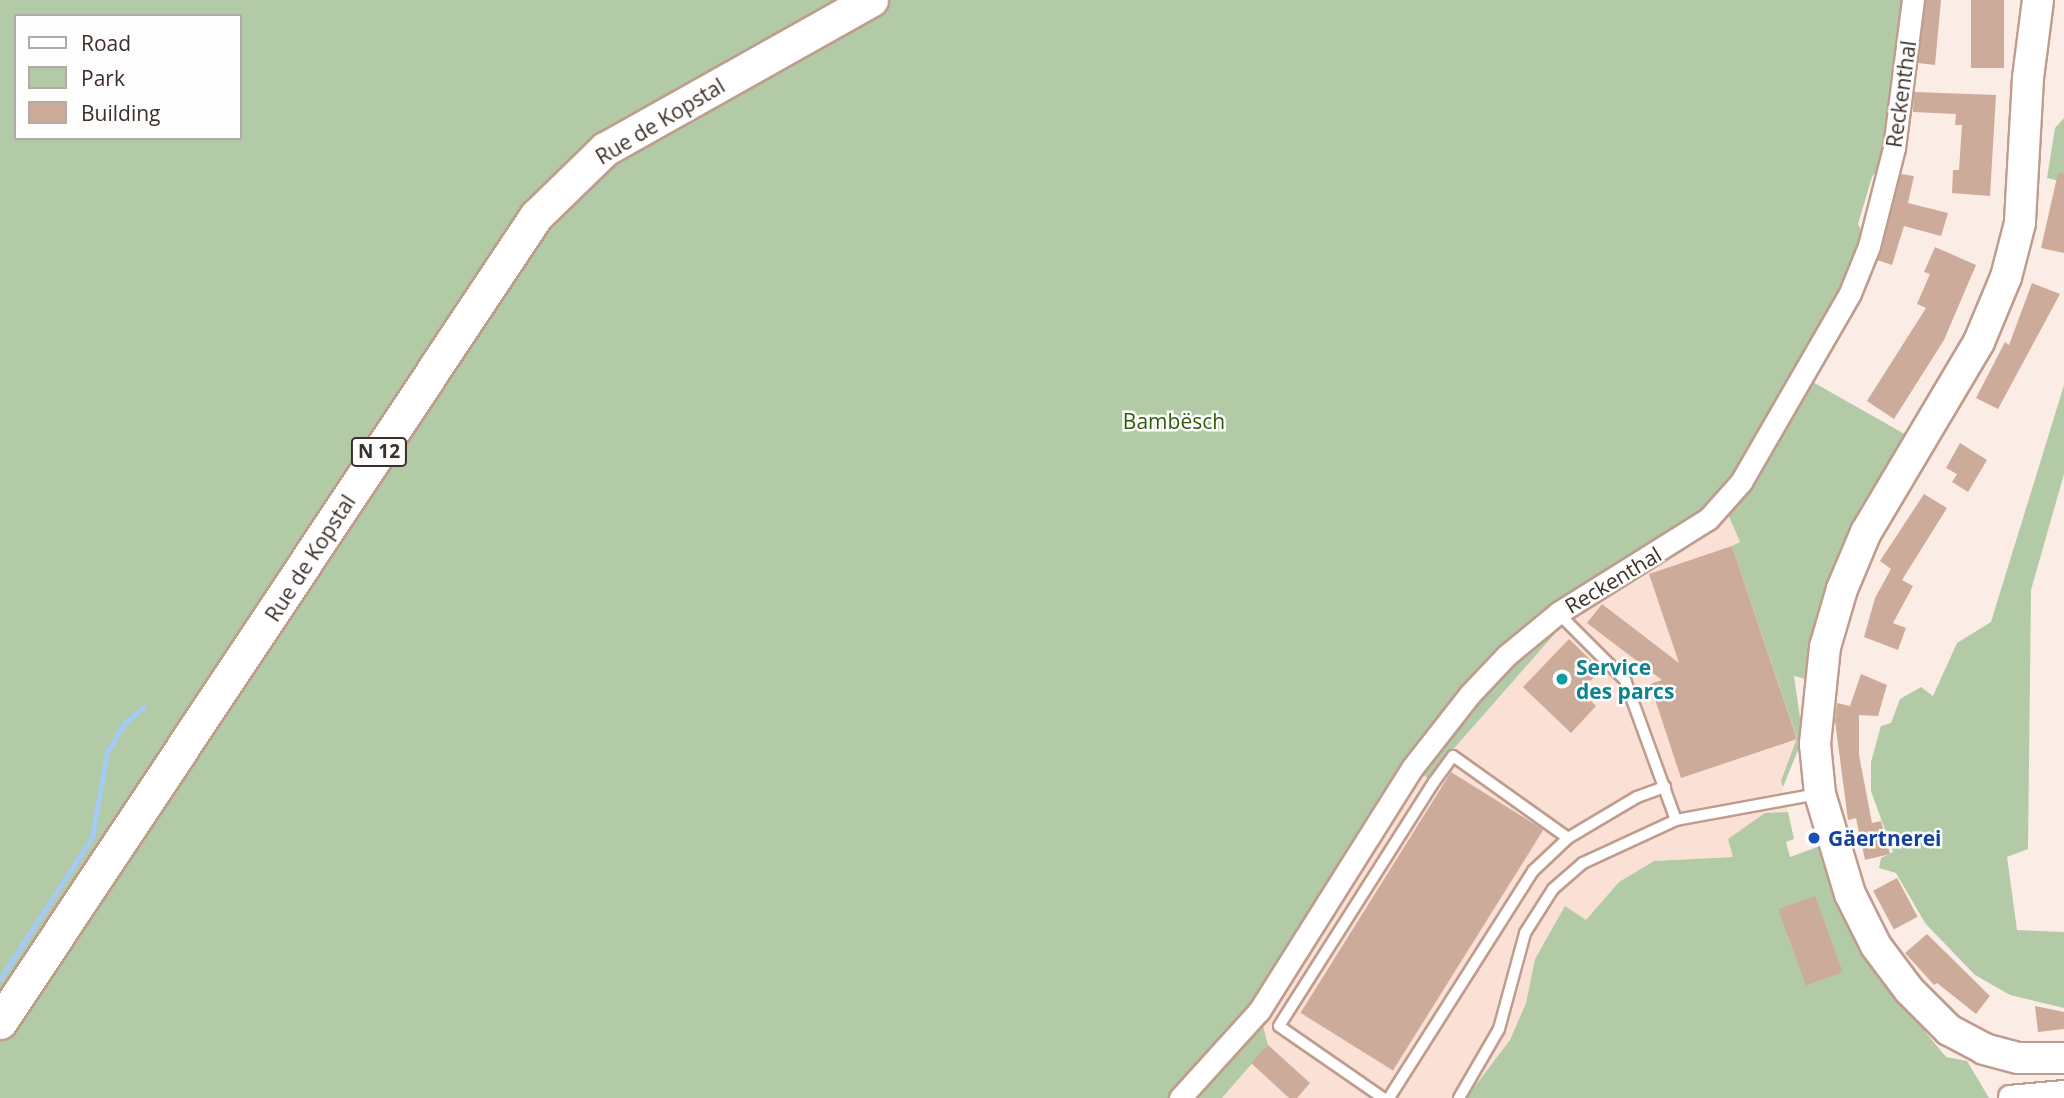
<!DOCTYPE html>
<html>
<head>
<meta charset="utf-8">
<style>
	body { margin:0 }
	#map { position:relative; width:2064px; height:1098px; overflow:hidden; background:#fbece5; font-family:"Open Sans",sans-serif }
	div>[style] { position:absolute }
	.built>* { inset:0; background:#fbe0d5 }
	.green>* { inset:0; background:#b2caa6 }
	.stream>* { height:5px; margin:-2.5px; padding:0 2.5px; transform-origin:2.5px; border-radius:2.5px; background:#a5cbf4 }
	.building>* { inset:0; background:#cdab9b; transform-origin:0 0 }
	.roads { filter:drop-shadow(2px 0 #bf9d8e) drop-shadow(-2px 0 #bf9d8e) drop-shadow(0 2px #bf9d8e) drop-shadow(0 -2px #bf9d8e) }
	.lane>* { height:10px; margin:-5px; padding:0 5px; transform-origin:5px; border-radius:5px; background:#fff }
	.street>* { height:21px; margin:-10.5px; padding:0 10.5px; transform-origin:10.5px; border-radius:10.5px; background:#fff }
	.secondary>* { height:30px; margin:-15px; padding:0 15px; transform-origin:15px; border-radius:15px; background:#fff }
	.primary>* { height:33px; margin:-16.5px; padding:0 16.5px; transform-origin:16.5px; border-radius:16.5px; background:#fff }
	.dots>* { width:19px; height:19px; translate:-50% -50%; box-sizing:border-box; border:4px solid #fdfdfd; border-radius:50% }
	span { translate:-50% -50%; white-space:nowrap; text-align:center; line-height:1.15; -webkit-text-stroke:5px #fdfdfd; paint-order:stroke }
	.shield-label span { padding:2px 5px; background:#fdfdfd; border:2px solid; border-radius:5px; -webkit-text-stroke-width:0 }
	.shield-label { font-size:19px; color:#3d2f29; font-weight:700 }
	.street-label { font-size:21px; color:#3d2f29 }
	.park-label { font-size:21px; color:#2f5c0a }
	.culture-label { font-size:21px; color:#0d838f; font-weight:700 }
	.left { translate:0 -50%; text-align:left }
	.transit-label { font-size:21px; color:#164399; font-weight:700 }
	.legend { position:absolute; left:14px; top:14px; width:228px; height:126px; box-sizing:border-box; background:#fdfdfd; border:2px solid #b0aba8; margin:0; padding:9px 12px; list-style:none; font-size:21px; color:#3d2f29 }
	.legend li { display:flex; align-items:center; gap:14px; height:35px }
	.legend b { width:35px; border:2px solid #b0aba8 }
</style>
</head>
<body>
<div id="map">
	<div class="built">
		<i style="clip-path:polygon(1723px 504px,1740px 543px,1732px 547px,1797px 739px,1781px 781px,1788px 812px,1765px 813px,1733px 857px,1654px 861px,1619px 882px,1586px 920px,1565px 906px,1535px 959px,1526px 1003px,1510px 1040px,1466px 1098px,1222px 1098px,1268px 1045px,1259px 1011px,1412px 768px,1428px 777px,1566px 621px)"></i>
	</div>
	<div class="green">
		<i style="clip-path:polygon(evenodd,0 0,1913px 0,1894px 148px,1872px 177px,1858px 224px,1869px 246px,1804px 377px,1908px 436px,1855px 521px,1829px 583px,1806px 679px,1794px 676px,1803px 738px,1783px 787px,1781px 781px,1797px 738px,1732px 546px,1740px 542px,1724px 505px,1578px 600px,1566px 621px,1428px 778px,1412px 768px,1259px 1011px,1268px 1045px,1222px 1098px,0 1098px,0 0,16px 16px,240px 16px,240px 138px,16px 138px,16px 16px)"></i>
		<i style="clip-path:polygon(2064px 118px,2064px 182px,2047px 178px,2055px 128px)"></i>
		<i style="clip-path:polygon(2064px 385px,2064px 474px,2031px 590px,2028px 849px,2007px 857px,2017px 930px,2064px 932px,2064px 1008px,2010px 995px,1975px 975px,1925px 923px,1896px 873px,1879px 868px,1881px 858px,1893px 852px,1871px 791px,1871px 762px,1881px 726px,1891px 723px,1900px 699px,1921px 687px,1933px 696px,1957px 643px,1991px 622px)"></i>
		<i style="clip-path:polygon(1788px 812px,1794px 839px,1786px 842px,1790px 857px,1820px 846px,1839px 900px,1900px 1001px,1946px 1057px,1967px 1061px,1989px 1098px,1466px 1098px,1510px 1040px,1526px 1003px,1535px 959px,1565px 906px,1586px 920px,1619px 882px,1654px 861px,1733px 857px,1728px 839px,1765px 813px)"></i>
	</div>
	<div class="stream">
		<i style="left:0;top:979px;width:169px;rotate:-57.1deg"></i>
		<i style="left:92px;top:837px;width:86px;rotate:-80deg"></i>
		<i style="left:107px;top:752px;width:31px;rotate:-59deg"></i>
		<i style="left:123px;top:725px;width:28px;rotate:-42deg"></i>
	</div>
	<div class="building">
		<i style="clip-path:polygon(1926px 0,1941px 0,1935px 65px,1918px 63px)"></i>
		<i style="left:1971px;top:0;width:33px;height:68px"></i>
		<i style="clip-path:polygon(1914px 92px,1996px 95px,1990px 196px,1952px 193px,1953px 170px,1959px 170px,1962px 125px,1955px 125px,1956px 114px,1913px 112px)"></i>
		<i style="clip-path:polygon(2058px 173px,2064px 174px,2064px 253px,2041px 248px)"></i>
		<i style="clip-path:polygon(1901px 174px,1914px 176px,1908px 203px,1948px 213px,1941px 236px,1904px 226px,1892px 265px,1877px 260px)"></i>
		<i style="clip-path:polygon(1935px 247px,1976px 265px,1944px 340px,1894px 419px,1867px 401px,1926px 308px,1917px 304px,1930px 274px,1924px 272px)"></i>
		<i style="clip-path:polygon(2032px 283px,2060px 294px,1998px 409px,1976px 398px,2005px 342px,2009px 345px)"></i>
		<i style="clip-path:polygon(1960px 443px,1987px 460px,1968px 492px,1952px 482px,1957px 474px,1946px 468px)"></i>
		<i style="clip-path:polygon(1924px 494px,1947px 508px,1902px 580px,1913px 586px,1893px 623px,1906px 628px,1898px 650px,1864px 637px,1875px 598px,1891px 569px,1880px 561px)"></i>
		<i style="clip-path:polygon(1732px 546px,1797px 739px,1681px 778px,1650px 684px,1662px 680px,1587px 623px,1602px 604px,1679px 663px,1649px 574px)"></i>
		<i style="clip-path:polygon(1569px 639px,1601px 670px,1581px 691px,1596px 706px,1571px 733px,1523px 687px)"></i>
		<i style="clip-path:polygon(1861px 674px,1887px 685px,1878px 716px,1859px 715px,1859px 755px,1872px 823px,1881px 821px,1890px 854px,1865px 860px,1856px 818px,1848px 820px,1835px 721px,1837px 703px,1850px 706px)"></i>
		<i style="left:1451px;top:772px;width:109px;height:284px;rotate:32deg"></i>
		<i style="left:1897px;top:878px;width:44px;height:27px;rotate:62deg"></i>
		<i style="left:1815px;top:896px;width:81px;height:39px;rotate:70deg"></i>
		<i style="clip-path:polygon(1927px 934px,1990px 996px,1976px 1014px,1937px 983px,1934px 985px,1905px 953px)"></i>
		<i style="clip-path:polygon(2035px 1006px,2064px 1012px,2064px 1029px,2038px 1032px)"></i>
		<i style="clip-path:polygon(1268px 1045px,1310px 1083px,1297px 1098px,1289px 1098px,1251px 1063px)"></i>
	</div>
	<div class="roads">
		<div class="lane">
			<i style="left:1558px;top:613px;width:95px;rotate:45deg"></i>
			<i style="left:1625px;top:680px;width:149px;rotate:70deg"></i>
			<i style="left:1676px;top:820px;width:143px;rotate:-10.4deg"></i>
			<i style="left:1383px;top:1098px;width:126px;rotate:-145.3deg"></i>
			<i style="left:1279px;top:1026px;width:289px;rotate:-57.6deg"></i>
			<i style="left:1434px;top:782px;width:32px;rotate:-54deg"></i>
			<i style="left:1453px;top:756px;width:141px;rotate:35.5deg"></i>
			<i style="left:1389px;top:1098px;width:269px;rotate:-57.6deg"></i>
			<i style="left:1533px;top:871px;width:48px;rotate:-43.3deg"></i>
			<i style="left:1568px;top:838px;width:80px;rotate:-30.7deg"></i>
			<i style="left:1637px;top:797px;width:30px;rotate:-20deg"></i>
			<i style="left:1459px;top:1098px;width:80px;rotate:-59.9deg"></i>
			<i style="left:1499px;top:1029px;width:99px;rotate:-74.8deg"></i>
			<i style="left:1525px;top:933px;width:52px;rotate:-57.5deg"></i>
			<i style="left:1553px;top:889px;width:40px;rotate:-41deg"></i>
			<i style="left:1583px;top:863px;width:102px;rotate:-24.8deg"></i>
		</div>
		<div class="street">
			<i style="left:2009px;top:1096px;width:55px;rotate:-5.2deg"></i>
			<i style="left:1180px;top:1098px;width:118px;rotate:-47.8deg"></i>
			<i style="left:1259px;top:1011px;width:287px;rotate:-57.8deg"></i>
			<i style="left:1412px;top:768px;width:94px;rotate:-51.9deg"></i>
			<i style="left:1470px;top:694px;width:54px;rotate:-46.5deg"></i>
			<i style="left:1507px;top:655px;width:66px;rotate:-39.5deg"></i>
			<i style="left:1558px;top:613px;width:177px;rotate:-32.1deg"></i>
			<i style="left:1708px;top:519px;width:50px;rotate:-48.3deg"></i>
			<i style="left:1741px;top:482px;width:218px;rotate:-60deg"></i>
			<i style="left:1850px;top:293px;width:51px;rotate:-68deg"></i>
			<i style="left:1869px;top:246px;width:101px;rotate:-75.7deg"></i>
			<i style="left:1894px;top:148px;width:149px;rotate:-82.7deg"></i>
		</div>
		<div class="secondary">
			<i style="left:2038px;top:0;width:79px;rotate:97.3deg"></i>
			<i style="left:2028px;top:78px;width:145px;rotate:93.2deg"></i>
			<i style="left:2020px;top:223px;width:56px;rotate:104.5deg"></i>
			<i style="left:2006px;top:277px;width:70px;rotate:112.6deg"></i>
			<i style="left:1979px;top:342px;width:221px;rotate:120.7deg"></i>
			<i style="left:1866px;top:532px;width:62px;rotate:112.8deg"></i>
			<i style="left:1842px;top:589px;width:60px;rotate:106.3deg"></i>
			<i style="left:1825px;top:647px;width:98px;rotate:95.9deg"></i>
			<i style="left:1815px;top:744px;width:50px;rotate:84.3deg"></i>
			<i style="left:1820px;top:794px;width:104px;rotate:73.3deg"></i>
			<i style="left:1850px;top:894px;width:58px;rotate:63.4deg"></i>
			<i style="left:1876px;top:946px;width:55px;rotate:53.1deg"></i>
			<i style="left:1909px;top:990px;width:57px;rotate:45deg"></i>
			<i style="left:1949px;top:1030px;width:40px;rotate:28deg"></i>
			<i style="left:1984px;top:1049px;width:35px;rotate:15deg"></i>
			<i style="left:2018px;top:1058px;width:46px"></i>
		</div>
		<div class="primary">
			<i style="left:0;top:1022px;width:968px;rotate:-56.38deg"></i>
			<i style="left:536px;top:216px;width:96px;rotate:-44.2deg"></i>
			<i style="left:605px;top:149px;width:305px;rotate:-29.3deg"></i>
		</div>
	</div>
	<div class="dots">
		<i style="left:1562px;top:679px;background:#0f9aa8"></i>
		<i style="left:1814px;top:838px;background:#1a4fb4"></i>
	</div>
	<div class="shield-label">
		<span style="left:379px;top:452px">N 12</span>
	</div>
	<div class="street-label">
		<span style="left:1901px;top:94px;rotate:-82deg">Reckenthal</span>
		<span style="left:660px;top:121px;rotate:-31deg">Rue de Kopstal</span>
		<span style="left:310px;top:558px;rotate:-57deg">Rue de Kopstal</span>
		<span style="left:1613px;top:580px;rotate:-31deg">Reckenthal</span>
	</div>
	<div class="park-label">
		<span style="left:1174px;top:421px">Bambësch</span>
	</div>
	<div class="culture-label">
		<span class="left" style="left:1576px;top:679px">Service<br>des parcs</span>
	</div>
	<div class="transit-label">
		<span class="left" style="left:1828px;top:838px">Gäertnerei</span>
	</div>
	<ul class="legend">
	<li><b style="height:9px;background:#fff"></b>Road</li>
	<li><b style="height:19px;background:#b2caa6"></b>Park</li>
	<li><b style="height:19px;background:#cdab9b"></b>Building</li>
	</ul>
</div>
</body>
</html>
